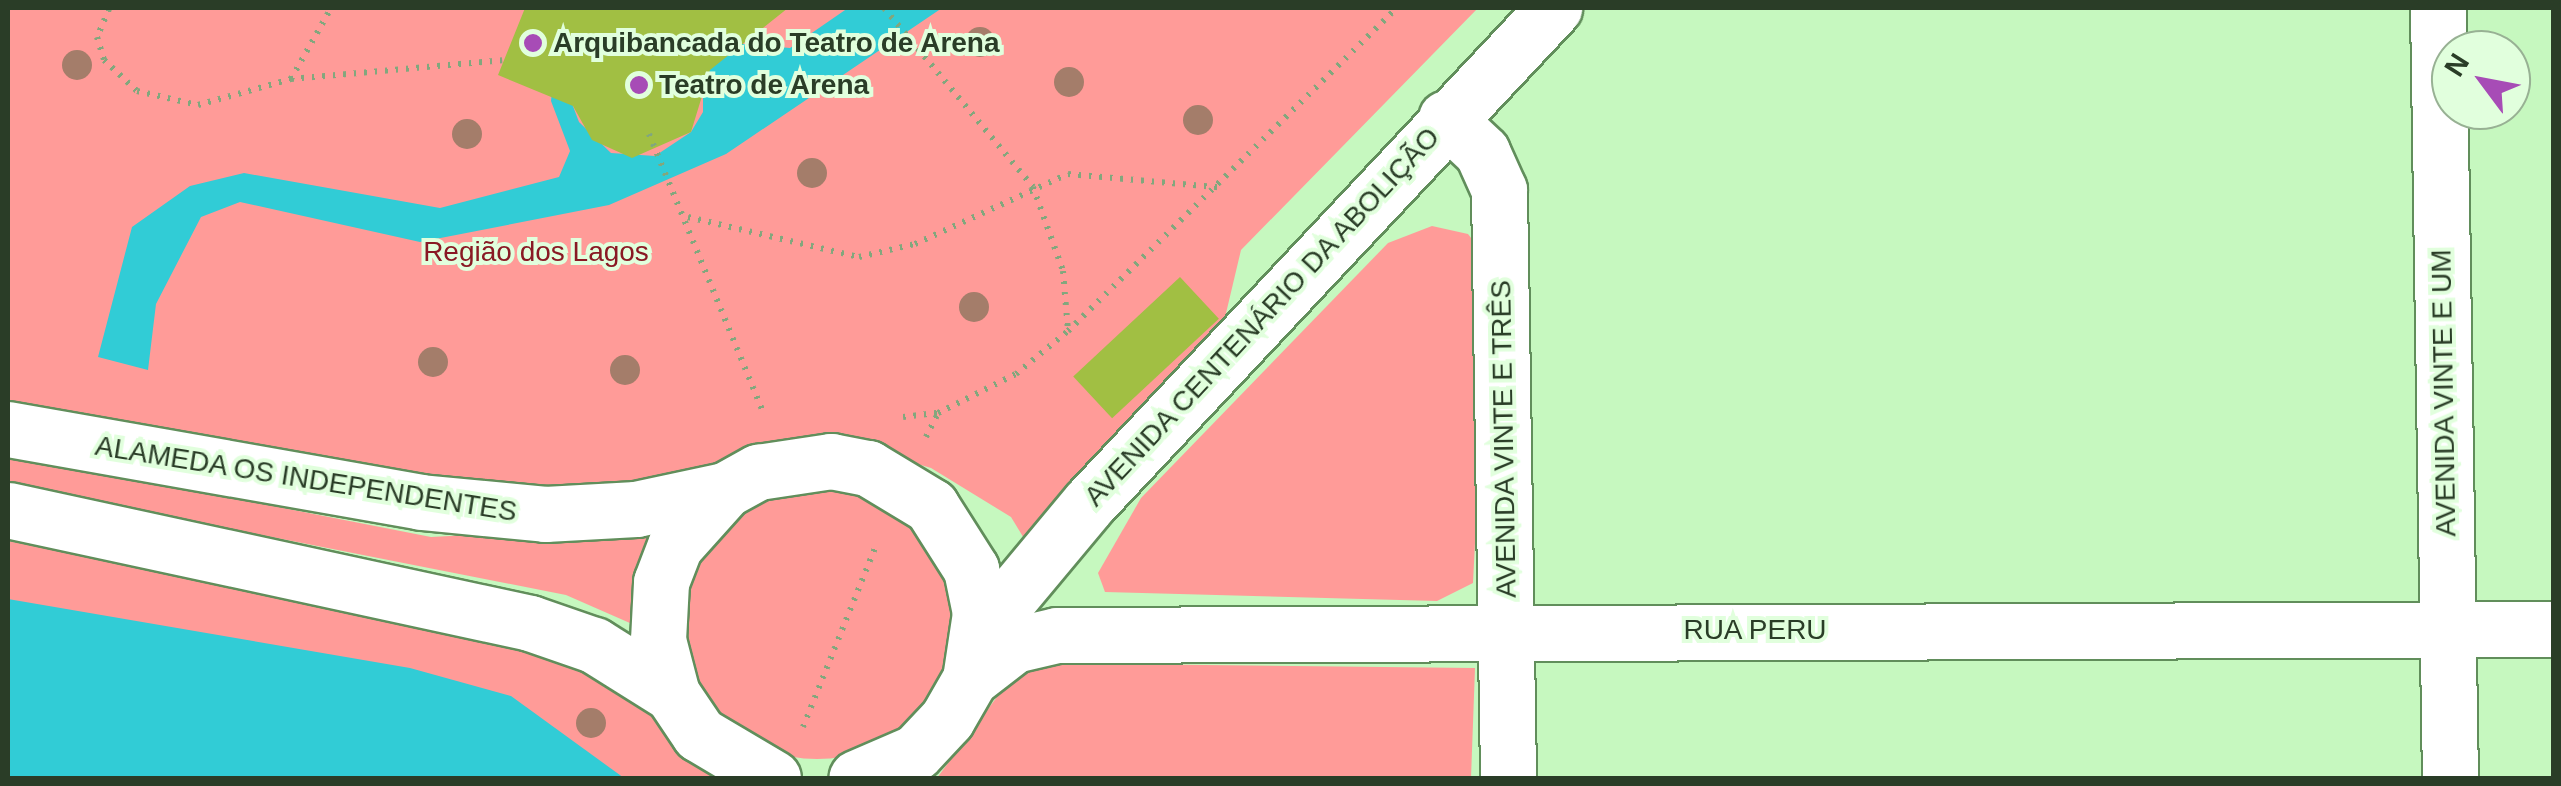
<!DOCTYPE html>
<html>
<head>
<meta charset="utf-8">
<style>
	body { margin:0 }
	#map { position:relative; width:2561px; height:786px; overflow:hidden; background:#c6f8bf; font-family:Helvetica,sans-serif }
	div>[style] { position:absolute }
	.green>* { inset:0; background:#ff9b98 }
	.round { border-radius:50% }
	.water>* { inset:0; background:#31ccd6 }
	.building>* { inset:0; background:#a1bf43; transform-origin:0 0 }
	.path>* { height:6px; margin-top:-3px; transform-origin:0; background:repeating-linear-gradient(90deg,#82a77d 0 2.5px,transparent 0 10.5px) }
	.roads { filter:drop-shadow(2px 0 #618e5b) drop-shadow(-2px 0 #618e5b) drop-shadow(0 2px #618e5b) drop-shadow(0 -2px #618e5b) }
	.minor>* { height:55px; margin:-27.5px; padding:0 27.5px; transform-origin:27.5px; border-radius:27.5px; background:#fff }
	.trees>* { width:30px; height:30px; margin:-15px; border-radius:50%; background:#a47d6a }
	.dots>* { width:28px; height:28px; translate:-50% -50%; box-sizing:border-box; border:5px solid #e1ffdd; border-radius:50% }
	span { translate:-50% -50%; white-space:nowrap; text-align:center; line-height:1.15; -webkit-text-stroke:8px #e1ffdd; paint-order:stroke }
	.poi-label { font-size:28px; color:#2a3d27; font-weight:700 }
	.left { translate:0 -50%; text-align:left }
	.park-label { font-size:28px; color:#891924 }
	.street-label { font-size:28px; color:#2a3d27 }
	.frame { position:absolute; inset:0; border:10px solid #2a3d27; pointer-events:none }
	.north { position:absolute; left:2431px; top:30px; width:100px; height:100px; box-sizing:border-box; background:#e1ffdd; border:2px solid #98b194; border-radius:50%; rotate:302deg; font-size:28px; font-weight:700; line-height:40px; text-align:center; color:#2a3d27 }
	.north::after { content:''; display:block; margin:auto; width:35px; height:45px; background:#a74cb6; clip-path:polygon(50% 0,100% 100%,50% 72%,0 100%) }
</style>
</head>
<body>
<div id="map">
	<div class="green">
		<i style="clip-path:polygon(8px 8px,1478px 8px,1241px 250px,1223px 326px,1025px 540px,1011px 517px,931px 468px,867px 449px,634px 493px,426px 486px,8px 401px)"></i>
		<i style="clip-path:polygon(1432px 226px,1468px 234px,1489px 261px,1473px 583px,1437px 601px,1105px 592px,1098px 573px,1141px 498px,1388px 243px)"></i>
		<i style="clip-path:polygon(8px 454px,431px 537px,658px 525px,639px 627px,566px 595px,8px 485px)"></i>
		<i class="round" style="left:681px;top:487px;width:272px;height:272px"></i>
		<i style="clip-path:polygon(8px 541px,561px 653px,645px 699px,736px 778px,8px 778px)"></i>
		<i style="clip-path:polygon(1022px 663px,1475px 668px,1471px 778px,937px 778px)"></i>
	</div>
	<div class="water">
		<i style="clip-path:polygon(evenodd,596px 8px,709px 8px,743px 44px,790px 48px,848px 8px,942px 8px,726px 154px,609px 205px,420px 242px,240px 202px,201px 217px,156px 304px,148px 370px,98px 357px,132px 227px,190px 186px,244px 173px,440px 208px,559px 177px,570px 151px,551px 101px,554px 73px,596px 8px,703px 69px,703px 112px,691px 132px,655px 156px,611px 153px,579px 122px,571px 101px,703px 69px)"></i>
		<i style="clip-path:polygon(8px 599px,410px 668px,511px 696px,624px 778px,8px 778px)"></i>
	</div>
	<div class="building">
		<i style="clip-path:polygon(525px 8px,788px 8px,710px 70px,691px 132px,632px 158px,592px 140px,573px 106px,498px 75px)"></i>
		<i style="left:1180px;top:277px;width:57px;height:146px;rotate:47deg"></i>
	</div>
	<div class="path">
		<i style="left:884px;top:8px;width:233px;rotate:50.2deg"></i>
		<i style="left:1033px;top:187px;width:89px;rotate:70.3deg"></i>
		<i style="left:1063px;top:271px;width:60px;rotate:85.2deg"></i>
		<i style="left:109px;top:9px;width:30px;rotate:113deg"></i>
		<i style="left:97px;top:37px;width:24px;rotate:73deg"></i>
		<i style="left:104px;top:60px;width:45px;rotate:43.2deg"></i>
		<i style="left:137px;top:91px;width:63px;rotate:12.9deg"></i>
		<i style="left:198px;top:105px;width:97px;rotate:-15.6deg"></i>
		<i style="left:291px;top:79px;width:212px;rotate:-5.1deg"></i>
		<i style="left:291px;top:79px;width:81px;rotate:-60.6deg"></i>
		<i style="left:649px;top:134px;width:298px;rotate:67.7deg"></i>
		<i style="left:688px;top:217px;width:176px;rotate:13.2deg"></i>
		<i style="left:859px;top:257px;width:57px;rotate:-13.1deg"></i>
		<i style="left:915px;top:244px;width:168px;rotate:-24.6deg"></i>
		<i style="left:1068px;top:174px;width:151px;rotate:5deg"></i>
		<i style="left:903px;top:417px;width:35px;rotate:-7deg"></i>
		<i style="left:938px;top:413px;width:87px;rotate:-26.6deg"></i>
		<i style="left:1016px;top:374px;width:67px;rotate:-39.6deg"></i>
		<i style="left:1068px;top:331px;width:461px;rotate:-44.5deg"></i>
		<i style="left:926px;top:437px;width:27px;rotate:-63deg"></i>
		<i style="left:803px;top:727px;width:198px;rotate:-68.1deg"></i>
	</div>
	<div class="roads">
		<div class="minor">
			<i style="left:2438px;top:8px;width:770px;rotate:89.11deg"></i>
			<i style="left:1446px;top:118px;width:50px;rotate:43.4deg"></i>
			<i style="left:1482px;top:152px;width:42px;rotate:65.9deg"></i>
			<i style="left:1499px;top:190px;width:588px;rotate:89.12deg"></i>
			<i style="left:8px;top:429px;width:419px;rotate:10deg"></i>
			<i style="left:421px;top:502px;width:125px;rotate:5.5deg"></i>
			<i style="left:545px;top:514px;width:91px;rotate:-3.1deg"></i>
			<i style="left:636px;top:509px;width:91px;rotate:-12.1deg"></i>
			<i style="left:8px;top:510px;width:534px;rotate:12.21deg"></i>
			<i style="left:530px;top:623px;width:68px;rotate:19deg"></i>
			<i style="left:594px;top:645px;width:92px;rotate:32.1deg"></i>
			<i style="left:979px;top:635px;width:173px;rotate:-50.2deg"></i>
			<i style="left:1090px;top:502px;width:678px;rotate:-46.79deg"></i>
			<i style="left:970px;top:679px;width:56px;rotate:-37.7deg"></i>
			<i style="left:1014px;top:645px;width:44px;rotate:-13.1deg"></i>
			<i style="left:1057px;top:635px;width:1497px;rotate:-0.23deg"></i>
			<i style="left:773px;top:778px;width:86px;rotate:-149.3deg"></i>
			<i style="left:699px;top:734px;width:48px;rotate:-124deg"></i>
			<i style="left:672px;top:694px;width:56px;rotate:-104.5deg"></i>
			<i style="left:658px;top:640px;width:58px;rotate:-87deg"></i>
			<i style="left:661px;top:582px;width:39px;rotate:-69deg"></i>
			<i style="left:675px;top:546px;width:75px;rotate:-48.2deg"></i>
			<i style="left:725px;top:490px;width:38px;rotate:-29deg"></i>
			<i style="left:758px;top:472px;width:74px;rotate:-8.6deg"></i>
			<i style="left:831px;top:461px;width:38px;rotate:11deg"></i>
			<i style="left:868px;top:468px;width:74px;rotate:31.1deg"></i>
			<i style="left:931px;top:506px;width:75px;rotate:57.6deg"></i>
			<i style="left:971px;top:569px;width:45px;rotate:78.4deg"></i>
			<i style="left:980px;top:613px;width:67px;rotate:98.6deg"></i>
			<i style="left:970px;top:679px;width:46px;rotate:119.9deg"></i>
			<i style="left:947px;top:719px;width:45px;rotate:133.2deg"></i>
			<i style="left:916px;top:752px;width:65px;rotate:156.6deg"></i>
		</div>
	</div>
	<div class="trees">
		<i style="left:980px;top:42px"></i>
		<i style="left:77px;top:65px"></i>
		<i style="left:1069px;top:82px"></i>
		<i style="left:1198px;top:120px"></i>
		<i style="left:467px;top:134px"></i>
		<i style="left:812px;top:173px"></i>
		<i style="left:974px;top:307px"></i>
		<i style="left:433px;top:362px"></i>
		<i style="left:625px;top:370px"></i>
		<i style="left:591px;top:723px"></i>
	</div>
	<div class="dots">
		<i style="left:533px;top:43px;background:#a74cb6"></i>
		<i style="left:639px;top:85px;background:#a74cb6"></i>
	</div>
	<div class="poi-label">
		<span class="left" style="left:553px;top:43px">Arquibancada do Teatro de Arena</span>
		<span class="left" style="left:659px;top:85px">Teatro de Arena</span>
	</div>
	<div class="park-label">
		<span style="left:536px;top:252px">Região dos Lagos</span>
	</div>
	<div class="street-label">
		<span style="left:1262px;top:317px;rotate:-47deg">AVENIDA CENTENÁRIO DA ABOLIÇÃO</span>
		<span style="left:2444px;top:393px;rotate:-91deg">AVENIDA VINTE E UM</span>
		<span style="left:1504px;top:439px;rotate:-91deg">AVENIDA VINTE E TRÊS</span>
		<span style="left:306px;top:479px;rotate:9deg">ALAMEDA OS INDEPENDENTES</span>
		<span style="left:1755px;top:630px">RUA PERU</span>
	</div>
	<div class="frame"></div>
	<div class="north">N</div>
</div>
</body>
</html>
